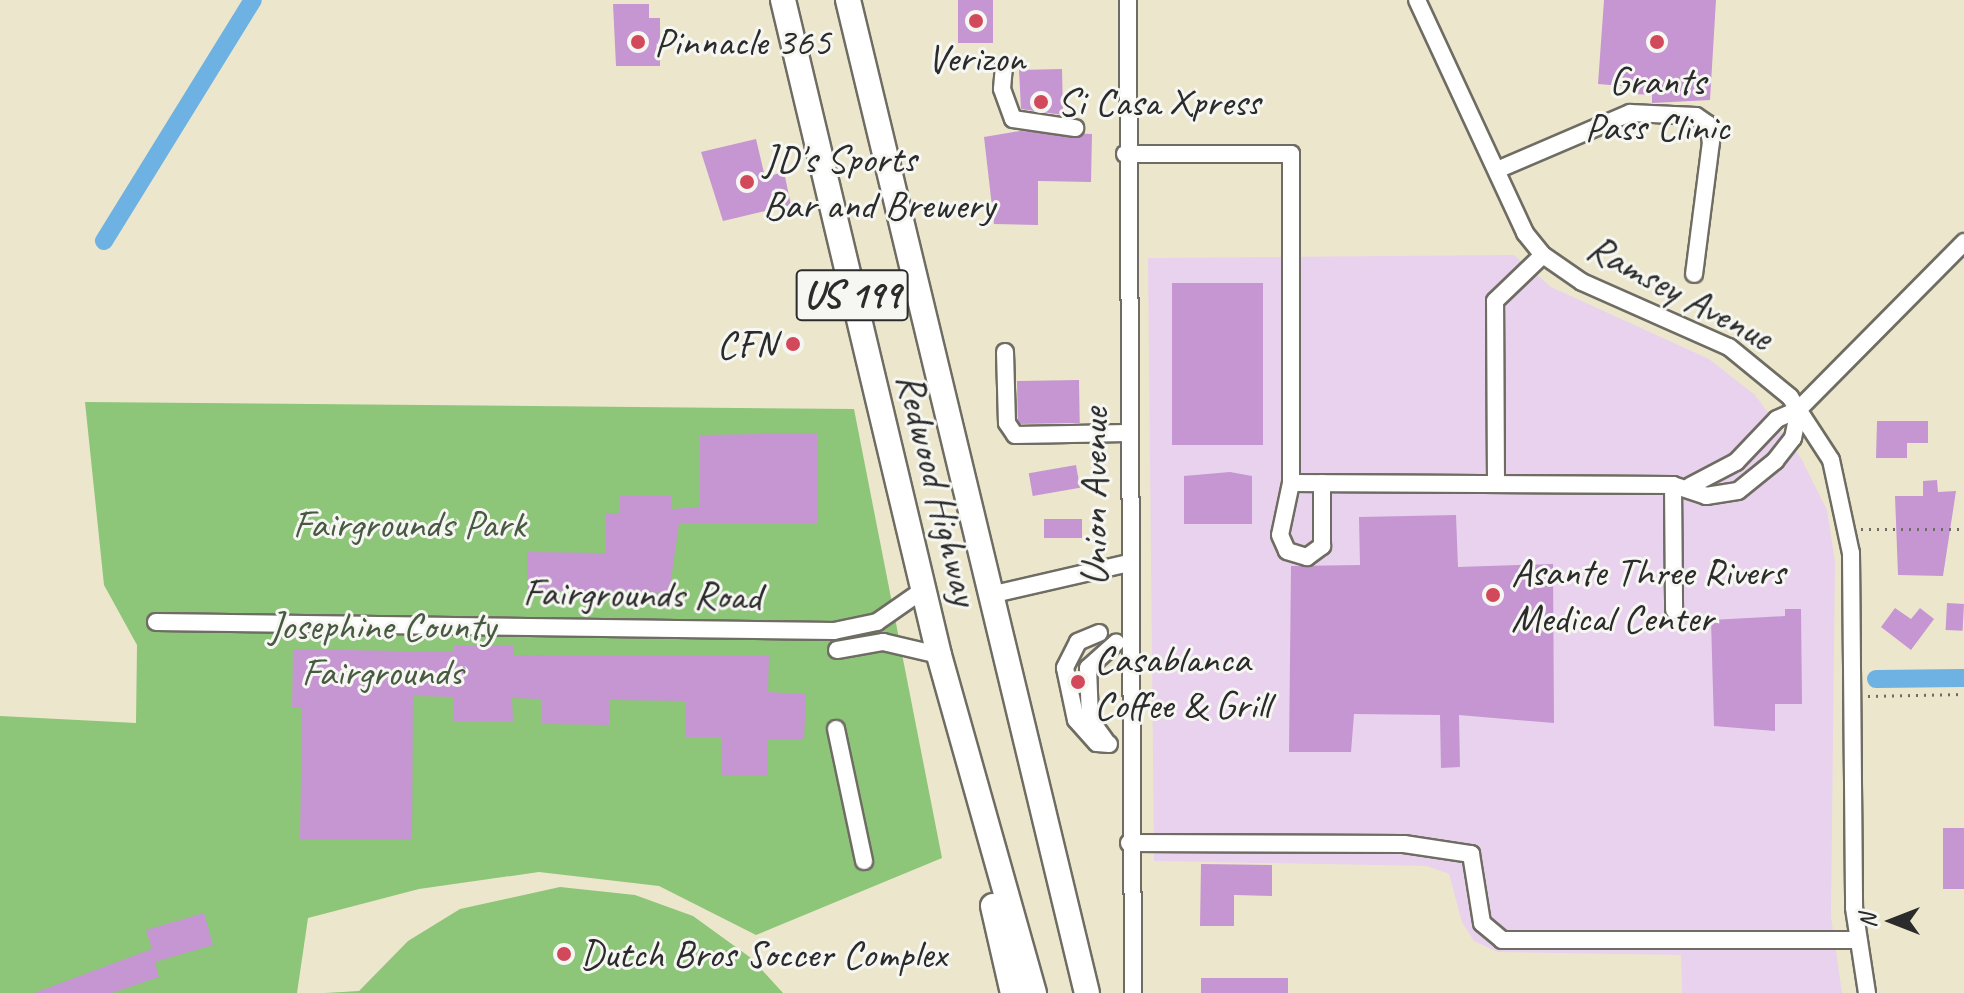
<!DOCTYPE html>
<html>
<head>
<meta charset="utf-8">
<style>
	body { margin:0 }
	#map { position:relative; width:1964px; height:993px; overflow:hidden; background:#ece7cc; font-family:Caveat,sans-serif }
	div>[style] { position:absolute }
	.built>* { inset:0; background:#e9d2ed }
	.green>* { inset:0; background:#8dc579 }
	.canal>* { height:18px; margin:-9px; padding:0 9px; transform-origin:9px; border-radius:9px; background:#6db2e3 }
	.building>* { inset:0; background:#c596d1; transform-origin:0 0 }
	.path>* { height:3px; margin-top:-1.5px; transform-origin:0; background:repeating-linear-gradient(90deg,#6f6d63 0 2px,transparent 0 8px) }
	.roads { filter:drop-shadow(2px 0 #6f6d63) drop-shadow(-2px 0 #6f6d63) drop-shadow(0 2px #6f6d63) drop-shadow(0 -2px #6f6d63) }
	.minor>* { height:16px; margin:-8px; padding:0 8px; transform-origin:8px; border-radius:8px; background:#fff }
	.highway>* { height:24px; margin:-12px; padding:0 12px; transform-origin:12px; border-radius:12px; background:#fff }
	.dots>* { width:22px; height:22px; translate:-50% -50%; box-sizing:border-box; border:4px solid #f6f6f2; border-radius:50% }
	span { translate:-50% -50%; white-space:nowrap; text-align:center; line-height:1.15; -webkit-text-stroke:6px #f6f6f2; paint-order:stroke }
	.shield-label span { padding:2px 6px; background:#f6f6f2; border:2px solid; border-radius:6px; -webkit-text-stroke-width:0 }
	.shield-label { font-size:38px; color:#2b2b2b; font-weight:700 }
	.poi-label { font-size:40px; color:#2b2b2b }
	.left { translate:0 -50%; text-align:left }
	.right { translate:-100% -50%; text-align:right }
	.street-label { font-size:40px; color:#2b2b2b }
	.park-label { font-size:40px; color:#485942 }
	.north { position:absolute; left:1852px; top:881px; width:80px; height:80px; -webkit-text-stroke:6px #f6f6f2; paint-order:stroke; rotate:270deg; font-size:22px; font-weight:700; line-height:32px; text-align:center; color:#2b2b2b }
	.north::after { content:''; display:block; margin:auto; width:28px; height:36px; background:#2b2b2b; clip-path:polygon(50% 0,100% 100%,50% 72%,0 100%) }
</style>
</head>
<body>
<div id="map">
	<div class="built">
		<i style="clip-path:polygon(1514px 255px,1551px 287px,1709px 359px,1755px 395px,1801px 458px,1827px 510px,1835px 561px,1831px 916px,1842px 993px,1682px 993px,1681px 955px,1498px 952px,1474px 941px,1462px 922px,1449px 874px,1427px 866px,1154px 861px,1148px 258px)"></i>
	</div>
	<div class="green">
		<i style="clip-path:polygon(85px 402px,854px 409px,942px 858px,756px 935px,659px 886px,539px 872px,419px 889px,308px 918px,297px 993px,0 993px,0 716px,136px 723px,137px 645px,104px 585px)"></i>
		<i style="clip-path:polygon(560px 887px,635px 895px,693px 916px,751px 958px,783px 993px,325px 993px,359px 991px,408px 941px,460px 909px)"></i>
	</div>
	<div class="canal">
		<i style="left:104px;top:241px;width:283px;rotate:-58.3deg"></i>
		<i style="left:1876px;top:679px;width:88px;rotate:-0.7deg"></i>
	</div>
	<div class="building">
		<i style="left:958px;top:0;width:35px;height:43px"></i>
		<i style="clip-path:polygon(1604px 0,1716px 0,1710px 100px,1652px 103px,1652px 95px,1635px 94px,1635px 87px,1598px 84px)"></i>
		<i style="clip-path:polygon(613px 4px,649px 4px,649px 18px,660px 18px,660px 66px,616px 66px)"></i>
		<i style="clip-path:polygon(1062px 69px,1063px 115px,1021px 109px,1019px 70px)"></i>
		<i style="clip-path:polygon(1020px 131px,1092px 134px,1091px 182px,1038px 181px,1038px 225px,994px 224px,984px 137px)"></i>
		<i style="clip-path:polygon(756px 139px,765px 177px,784px 172px,791px 205px,723px 221px,701px 152px)"></i>
		<i style="left:1172px;top:283px;width:91px;height:162px"></i>
		<i style="left:1079px;top:380px;width:43px;height:62px;rotate:89deg"></i>
		<i style="clip-path:polygon(1877px 421px,1928px 421px,1928px 443px,1907px 443px,1907px 458px,1876px 458px)"></i>
		<i style="clip-path:polygon(817px 433px,817px 524px,679px 524px,669px 593px,527px 590px,527px 552px,606px 553px,606px 513px,620px 513px,620px 495px,671px 496px,671px 509px,700px 507px,700px 435px)"></i>
		<i style="left:1076px;top:465px;width:23px;height:48px;rotate:80deg"></i>
		<i style="clip-path:polygon(1230px 472px,1252px 476px,1252px 524px,1184px 524px,1184px 476px)"></i>
		<i style="clip-path:polygon(1937px 480px,1938px 492px,1956px 491px,1943px 576px,1898px 575px,1895px 496px,1923px 496px,1923px 481px)"></i>
		<i style="clip-path:polygon(1456px 515px,1458px 567px,1553px 564px,1554px 723px,1459px 715px,1460px 767px,1441px 768px,1440px 715px,1354px 714px,1351px 752px,1289px 752px,1291px 566px,1360px 565px,1359px 517px)"></i>
		<i style="left:1082px;top:519px;width:19px;height:38px;rotate:90deg"></i>
		<i style="left:1947px;top:603px;width:17px;height:27px;rotate:3deg"></i>
		<i style="clip-path:polygon(1895px 608px,1911px 619px,1920px 608px,1934px 619px,1911px 650px,1881px 627px)"></i>
		<i style="clip-path:polygon(1785px 609px,1801px 609px,1802px 704px,1775px 704px,1775px 731px,1714px 726px,1711px 620px,1785px 616px)"></i>
		<i style="clip-path:polygon(454px 645px,514px 646px,513px 655px,769px 656px,768px 692px,806px 694px,804px 740px,768px 739px,767px 776px,721px 776px,722px 737px,685px 737px,685px 701px,609px 700px,609px 725px,542px 724px,542px 699px,512px 698px,513px 721px,453px 721px,454px 697px,413px 696px,412px 840px,300px 839px,302px 708px,292px 708px,293px 649px,454px 652px)"></i>
		<i style="left:1964px;top:828px;width:61px;height:21px;rotate:90deg"></i>
		<i style="clip-path:polygon(1201px 864px,1272px 865px,1272px 896px,1234px 895px,1234px 926px,1200px 926px)"></i>
		<i style="clip-path:polygon(204px 913px,213px 945px,155px 962px,159px 977px,112px 993px,34px 993px,152px 949px,146px 930px)"></i>
		<i style="left:1288px;top:978px;width:15px;height:87px;rotate:90deg"></i>
	</div>
	<div class="path">
		<i style="left:1861px;top:529px;width:103px"></i>
		<i style="left:1868px;top:696px;width:96px;rotate:-1.2deg"></i>
	</div>
	<div class="roads">
		<div class="minor">
			<i style="left:1128px;top:0;width:993px;rotate:89.71deg"></i>
			<i style="left:1417px;top:0;width:257px;rotate:65.1deg"></i>
			<i style="left:1525px;top:233px;width:28px;rotate:51deg"></i>
			<i style="left:1543px;top:255px;width:47px;rotate:34.7deg"></i>
			<i style="left:1582px;top:282px;width:161px;rotate:23.9deg"></i>
			<i style="left:1729px;top:347px;width:79px;rotate:39.3deg"></i>
			<i style="left:1790px;top:397px;width:75px;rotate:56.9deg"></i>
			<i style="left:1831px;top:460px;width:95px;rotate:77.9deg"></i>
			<i style="left:1851px;top:553px;width:355px;rotate:89.5deg"></i>
			<i style="left:1854px;top:908px;width:86px;rotate:81.3deg"></i>
			<i style="left:1004px;top:66px;width:23px;rotate:95deg"></i>
			<i style="left:1002px;top:89px;width:32px;rotate:70deg"></i>
			<i style="left:1013px;top:119px;width:63px;rotate:8.3deg"></i>
			<i style="left:1125px;top:154px;width:166px"></i>
			<i style="left:1291px;top:154px;width:329px;rotate:90deg"></i>
			<i style="left:1291px;top:483px;width:382px;rotate:0.3deg"></i>
			<i style="left:1673px;top:485px;width:35px;rotate:18deg"></i>
			<i style="left:1706px;top:496px;width:32px;rotate:-9deg"></i>
			<i style="left:1738px;top:491px;width:48px;rotate:-39deg"></i>
			<i style="left:1775px;top:461px;width:29px;rotate:-52deg"></i>
			<i style="left:1793px;top:438px;width:30px;rotate:-78deg"></i>
			<i style="left:1497px;top:170px;width:145px;rotate:-23.2deg"></i>
			<i style="left:1630px;top:113px;width:66px;rotate:2.6deg"></i>
			<i style="left:1696px;top:116px;width:14px;rotate:34deg"></i>
			<i style="left:1708px;top:124px;width:18px;rotate:81deg"></i>
			<i style="left:1711px;top:142px;width:133px;rotate:97.3deg"></i>
			<i style="left:1005px;top:352px;width:71px;rotate:88.4deg"></i>
			<i style="left:1007px;top:423px;width:14px;rotate:56deg"></i>
			<i style="left:1015px;top:435px;width:113px;rotate:-1deg"></i>
			<i style="left:1291px;top:483px;width:53px;rotate:101.9deg"></i>
			<i style="left:1280px;top:535px;width:17px;rotate:66deg"></i>
			<i style="left:1287px;top:551px;width:21px;rotate:17deg"></i>
			<i style="left:1307px;top:557px;width:19px;rotate:-36deg"></i>
			<i style="left:1322px;top:546px;width:63px;rotate:-90deg"></i>
			<i style="left:1496px;top:483px;width:182px;rotate:-90.3deg"></i>
			<i style="left:1495px;top:301px;width:66px;rotate:-43.8deg"></i>
			<i style="left:1673px;top:485px;width:125px;rotate:89.5deg"></i>
			<i style="left:1690px;top:486px;width:52px;rotate:-27.6deg"></i>
			<i style="left:1736px;top:462px;width:59px;rotate:-46.4deg"></i>
			<i style="left:1777px;top:419px;width:24px;rotate:-24deg"></i>
			<i style="left:1799px;top:409px;width:235px;rotate:-45.3deg"></i>
			<i style="left:990px;top:595px;width:143px;rotate:-13deg"></i>
			<i style="left:156px;top:622px;width:678px;rotate:0.76deg"></i>
			<i style="left:834px;top:631px;width:44px;rotate:-11.8deg"></i>
			<i style="left:877px;top:622px;width:56px;rotate:-34.8deg"></i>
			<i style="left:1099px;top:633px;width:23px;rotate:157deg"></i>
			<i style="left:1078px;top:642px;width:29px;rotate:117deg"></i>
			<i style="left:1065px;top:668px;width:53px;rotate:78.1deg"></i>
			<i style="left:1076px;top:720px;width:31px;rotate:48deg"></i>
			<i style="left:1097px;top:743px;width:12px;rotate:5deg"></i>
			<i style="left:837px;top:650px;width:47px;rotate:-9.9deg"></i>
			<i style="left:883px;top:642px;width:57px;rotate:13.1deg"></i>
			<i style="left:836px;top:729px;width:135px;rotate:78deg"></i>
			<i style="left:1105px;top:740px;width:26px;rotate:-126deg"></i>
			<i style="left:1090px;top:719px;width:51px;rotate:-92.2deg"></i>
			<i style="left:1088px;top:668px;width:38px;rotate:-42deg"></i>
			<i style="left:1129px;top:843px;width:275px;rotate:0.2deg"></i>
			<i style="left:1404px;top:844px;width:68px;rotate:8.5deg"></i>
			<i style="left:1471px;top:854px;width:70px;rotate:80.9deg"></i>
			<i style="left:1482px;top:923px;width:26px;rotate:40deg"></i>
			<i style="left:1502px;top:940px;width:356px"></i>
		</div>
		<div class="highway">
			<i style="left:783px;top:0;width:673px;rotate:76.6deg"></i>
			<i style="left:939px;top:655px;width:351px;rotate:74.3deg"></i>
			<i style="left:848px;top:0;width:1021px;rotate:76.47deg"></i>
			<i style="left:993px;top:906px;width:89px;rotate:77.1deg"></i>
		</div>
	</div>
	<div class="dots">
		<i style="left:976px;top:21px;background:#d1495b"></i>
		<i style="left:638px;top:42px;background:#d1495b"></i>
		<i style="left:1657px;top:42px;background:#d1495b"></i>
		<i style="left:1041px;top:102px;background:#d1495b"></i>
		<i style="left:747px;top:182px;background:#d1495b"></i>
		<i style="left:793px;top:344px;background:#d1495b"></i>
		<i style="left:1493px;top:595px;background:#d1495b"></i>
		<i style="left:1078px;top:682px;background:#d1495b"></i>
		<i style="left:564px;top:954px;background:#d1495b"></i>
	</div>
	<div class="shield-label">
		<span style="left:852px;top:295px">US 199</span>
	</div>
	<div class="poi-label">
		<span class="left" style="left:654px;top:42px">Pinnacle 365</span>
		<span style="left:976px;top:58px">Verizon</span>
		<span style="left:1657px;top:104px">Grants<br>Pass Clinic</span>
		<span class="left" style="left:1057px;top:102px">Si Casa Xpress</span>
		<span class="left" style="left:763px;top:182px">JD's Sports<br>Bar and Brewery</span>
		<span class="right" style="left:777px;top:344px">CFN</span>
		<span class="left" style="left:1511px;top:595px">Asante Three Rivers<br>Medical Center</span>
		<span class="left" style="left:1094px;top:682px">Casablanca<br>Coffee &amp; Grill</span>
		<span class="left" style="left:580px;top:954px">Dutch Bros Soccer Complex</span>
	</div>
	<div class="street-label">
		<span style="left:1680px;top:292px;rotate:28deg">Ramsey Avenue</span>
		<span style="left:938px;top:489px;rotate:76deg">Redwood Highway</span>
		<span style="left:1094px;top:497px;rotate:-90deg">Union Avenue</span>
		<span style="left:642px;top:594px;rotate:1deg">Fairgrounds Road</span>
	</div>
	<div class="park-label">
		<span style="left:409px;top:524px">Fairgrounds Park</span>
		<span style="left:382px;top:649px">Josephine County<br>Fairgrounds</span>
	</div>
	<div class="north">N</div>
</div>
</body>
</html>
